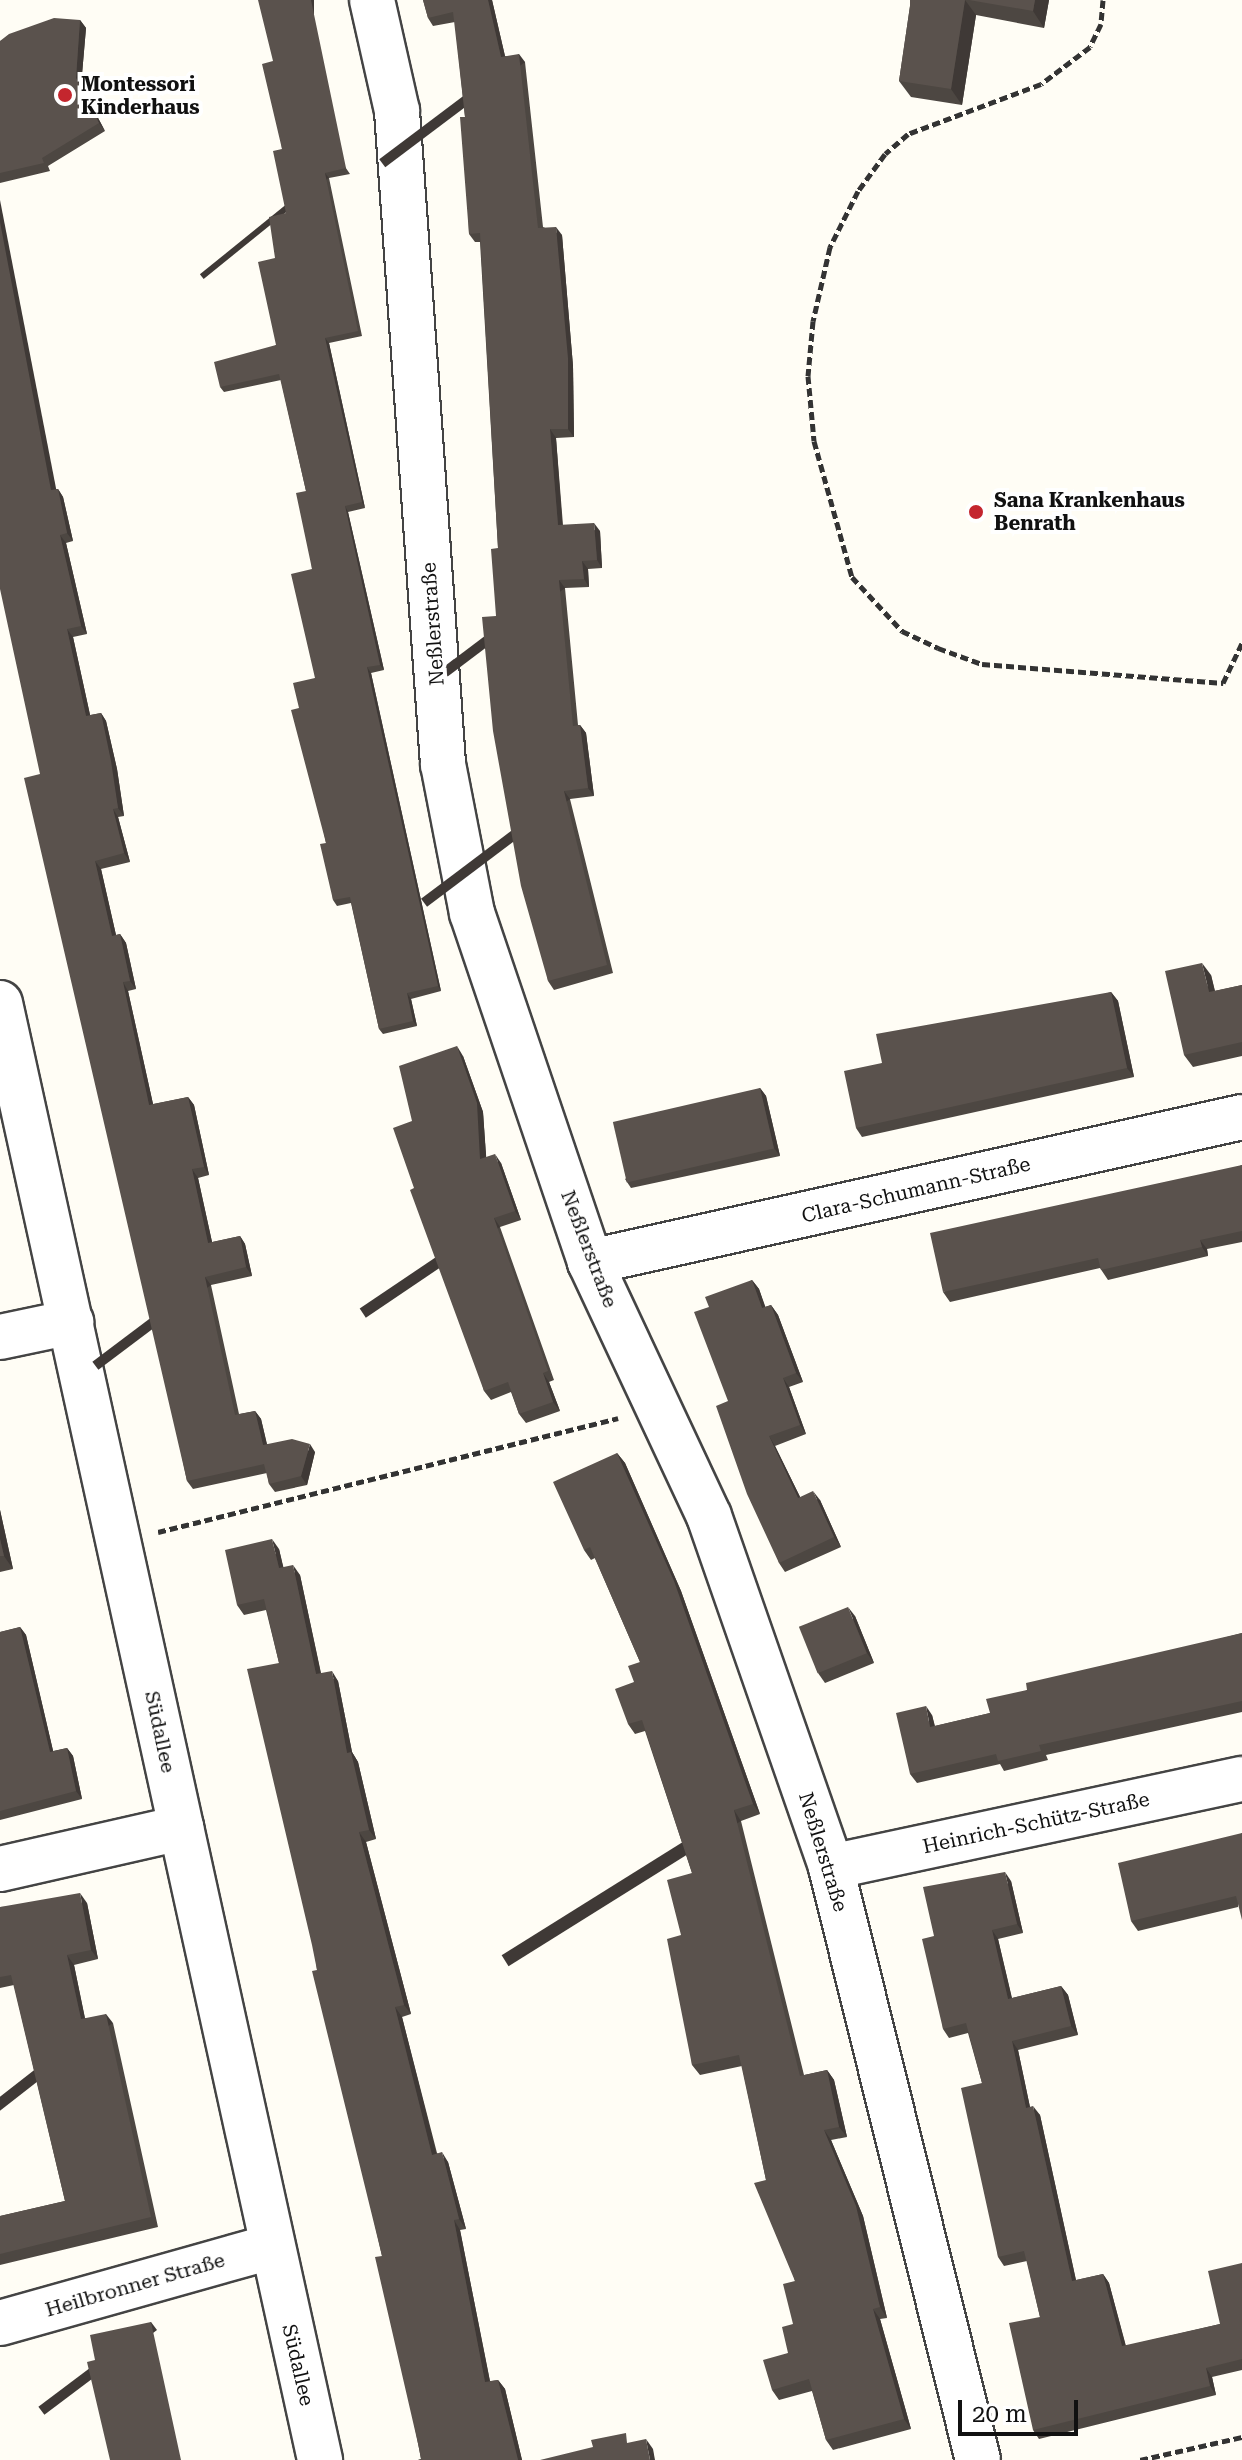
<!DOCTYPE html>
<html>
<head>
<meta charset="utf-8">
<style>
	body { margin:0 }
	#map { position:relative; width:1242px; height:2460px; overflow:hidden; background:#fffdf5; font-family:"Roboto Serif",serif }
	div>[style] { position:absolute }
	.path>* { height:5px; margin-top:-2.5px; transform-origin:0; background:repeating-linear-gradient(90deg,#333 0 8px,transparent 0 12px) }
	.roads { filter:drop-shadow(2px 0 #444) drop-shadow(-2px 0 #444) drop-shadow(0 2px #444) drop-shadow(0 -2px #444) }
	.minor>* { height:44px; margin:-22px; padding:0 22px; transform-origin:22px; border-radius:22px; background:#fff }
	.wall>* { inset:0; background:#4d4742 }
	.shaded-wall>* { inset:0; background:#3f3936; transform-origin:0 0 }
	.building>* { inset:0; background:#5a524d; transform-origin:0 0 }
	.dots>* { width:22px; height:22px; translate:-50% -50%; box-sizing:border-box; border:4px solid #fff; border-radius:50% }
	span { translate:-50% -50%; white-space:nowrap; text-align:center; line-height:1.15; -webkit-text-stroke:8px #fff; paint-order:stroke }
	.poi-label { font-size:20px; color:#111; font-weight:700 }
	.left { translate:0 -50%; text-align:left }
	.street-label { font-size:20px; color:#111 }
	.scale { position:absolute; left:958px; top:2400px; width:120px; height:36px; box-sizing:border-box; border:4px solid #111; border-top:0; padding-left:10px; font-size:24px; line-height:28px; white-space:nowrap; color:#111; -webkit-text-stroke:6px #fff; paint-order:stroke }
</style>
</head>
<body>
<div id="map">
	<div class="path">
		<i style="left:1103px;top:0;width:24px;rotate:95deg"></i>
		<i style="left:1101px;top:24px;width:25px;rotate:116deg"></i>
		<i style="left:1090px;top:47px;width:61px;rotate:142.9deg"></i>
		<i style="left:1041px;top:84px;width:142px;rotate:159.4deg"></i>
		<i style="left:908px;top:134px;width:30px;rotate:139deg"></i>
		<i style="left:885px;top:154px;width:46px;rotate:126.1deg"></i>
		<i style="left:858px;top:191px;width:63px;rotate:116.6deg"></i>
		<i style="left:830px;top:247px;width:76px;rotate:102.9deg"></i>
		<i style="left:813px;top:321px;width:55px;rotate:95.2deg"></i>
		<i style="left:808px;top:376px;width:65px;rotate:84.7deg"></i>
		<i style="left:814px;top:441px;width:141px;rotate:74.4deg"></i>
		<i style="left:852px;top:577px;width:74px;rotate:47.2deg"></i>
		<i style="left:902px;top:631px;width:40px;rotate:25deg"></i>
		<i style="left:938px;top:648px;width:47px;rotate:20deg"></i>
		<i style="left:982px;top:664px;width:242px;rotate:4.5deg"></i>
		<i style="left:1223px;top:683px;width:44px;rotate:-64.6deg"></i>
		<i style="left:158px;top:1532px;width:474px;rotate:-13.9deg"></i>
		<i style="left:1140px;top:2460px;width:105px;rotate:-12.7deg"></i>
	</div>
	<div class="roads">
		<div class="minor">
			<i style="left:372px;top:0;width:114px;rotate:77.3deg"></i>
			<i style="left:397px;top:111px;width:655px;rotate:85.97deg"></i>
			<i style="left:443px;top:764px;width:152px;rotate:79deg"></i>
			<i style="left:472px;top:913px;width:368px;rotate:71.3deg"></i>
			<i style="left:590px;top:1262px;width:280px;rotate:64.9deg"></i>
			<i style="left:709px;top:1516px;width:372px;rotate:70.8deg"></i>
			<i style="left:831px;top:1867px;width:611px;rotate:76.08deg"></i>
			<i style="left:0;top:1003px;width:1492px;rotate:77.61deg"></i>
			<i style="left:590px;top:1262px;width:668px;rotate:-12.54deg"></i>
			<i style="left:0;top:1337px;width:73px;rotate:-11.9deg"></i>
			<i style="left:831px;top:1867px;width:420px;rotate:-12.1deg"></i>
			<i style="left:0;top:1869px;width:186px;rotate:-12.8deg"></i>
			<i style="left:0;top:2323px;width:281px;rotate:-15.7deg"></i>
		</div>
	</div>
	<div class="wall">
		<i style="clip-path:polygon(423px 0,492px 0,505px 56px,525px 62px,543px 227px,562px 235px,573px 366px,574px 437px,556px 438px,563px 525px,600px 531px,602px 568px,588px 569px,589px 587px,565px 588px,578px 725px,580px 725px,586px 733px,594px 796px,570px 799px,613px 973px,554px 990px,548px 981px,496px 616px,498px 548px,480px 242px,475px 242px,469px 234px,465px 117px,455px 22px,433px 26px,428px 18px)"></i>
		<i style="clip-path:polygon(910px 0,1049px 0,1044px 28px,976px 15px,962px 105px,911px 97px,899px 81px,910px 6px)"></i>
		<i style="clip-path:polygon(80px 20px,86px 28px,81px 86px,105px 131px,48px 166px,50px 171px,0 183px,0 41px)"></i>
		<i style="clip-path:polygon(273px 61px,350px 174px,329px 178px,362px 336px,329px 343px,365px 508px,348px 512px,384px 670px,371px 673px,441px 991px,411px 999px,417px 1026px,383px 1034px,379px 1029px,351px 903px,337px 906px,333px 900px,326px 843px,299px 708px,315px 678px,312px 569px,306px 491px,281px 380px,224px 392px,220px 387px,276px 345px,275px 258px,286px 213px,282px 149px)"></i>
		<i style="clip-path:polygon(55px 489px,58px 489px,63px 497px,73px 541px,66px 543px,87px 634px,73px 637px,90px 715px,101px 713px,106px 721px,117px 769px,124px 816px,118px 817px,130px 862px,101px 869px,116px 935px,120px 934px,126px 943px,136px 989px,128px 991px,153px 1104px,188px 1097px,194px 1105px,209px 1175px,198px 1178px,212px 1242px,240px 1236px,245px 1244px,252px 1276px,211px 1285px,239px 1414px,255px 1411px,261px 1419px,267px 1444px,315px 1452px,307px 1485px,275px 1492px,269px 1484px,267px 1473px,193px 1489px,187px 1481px,40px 774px)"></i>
		<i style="clip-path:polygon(1211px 975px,1215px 991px,1242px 985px,1242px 1056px,1193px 1067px,1184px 1055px)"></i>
		<i style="clip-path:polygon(1111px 992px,1118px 1001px,1134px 1077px,862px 1137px,856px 1128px,882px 1063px)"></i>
		<i style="clip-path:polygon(463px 1056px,483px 1112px,486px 1157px,501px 1163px,521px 1220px,500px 1227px,554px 1380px,549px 1382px,560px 1411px,526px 1423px,519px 1414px,511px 1392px,491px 1400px,484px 1391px,412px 1121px)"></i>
		<i style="clip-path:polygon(760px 1088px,766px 1096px,780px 1156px,631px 1188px,625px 1179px)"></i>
		<i style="clip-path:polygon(1242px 1165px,1242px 1242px,1207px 1249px,1208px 1256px,1108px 1280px,1100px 1268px,950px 1302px,943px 1292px)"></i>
		<i style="clip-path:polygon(752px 1280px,759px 1289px,765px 1307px,771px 1305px,778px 1315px,803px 1382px,789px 1387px,806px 1434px,775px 1446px,800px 1497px,820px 1500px,841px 1547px,785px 1572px,779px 1563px,709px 1307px)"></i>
		<i style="clip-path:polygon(617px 1453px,625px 1463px,681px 1591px,760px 1814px,741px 1821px,804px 2075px,827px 2070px,834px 2080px,847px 2137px,831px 2140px,863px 2216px,887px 2318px,880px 2319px,911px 2429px,833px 2450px,826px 2440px,812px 2391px,779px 2400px,772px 2390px,788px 2353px,793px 2324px,795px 2281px,766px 2180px,742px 2066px,700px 2075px,692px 2065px,681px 1935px,692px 1873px,645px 1731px,635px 1734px,628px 1724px,634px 1682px,640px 1662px,595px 1558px,591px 1560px,584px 1550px)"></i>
		<i style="clip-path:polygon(0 1510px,13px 1569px,0 1572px)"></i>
		<i style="clip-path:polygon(279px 1549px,283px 1567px,300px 1575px,321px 1673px,338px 1681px,352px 1752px,358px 1762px,376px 1839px,366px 1842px,411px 2014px,402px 2017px,437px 2153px,448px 2162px,466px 2229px,460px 2230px,490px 2381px,498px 2380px,505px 2389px,522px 2460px,418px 2460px,421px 2459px,382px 2256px,317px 1970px,279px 1663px,266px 1610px,244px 1615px,237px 1605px)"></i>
		<i style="clip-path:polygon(855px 1616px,874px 1663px,825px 1683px,818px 1673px)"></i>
		<i style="clip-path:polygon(20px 1627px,26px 1635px,53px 1751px,67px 1748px,73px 1756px,82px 1799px,0 1820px,0 1632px)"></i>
		<i style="clip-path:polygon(1242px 1633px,1242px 1712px,1046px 1755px,1048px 1760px,1004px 1771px,1000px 1764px,917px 1783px,910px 1774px,932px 1715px,935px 1726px,990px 1713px,1027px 1690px)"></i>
		<i style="clip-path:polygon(1242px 1833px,1238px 1907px,1138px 1931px,1131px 1921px)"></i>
		<i style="clip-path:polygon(1011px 1881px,1023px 1933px,998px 1939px,1012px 1998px,1061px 1986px,1068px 1995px,1078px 2035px,1018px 2050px,1030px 2107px,1040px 2115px,1076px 2280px,1103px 2274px,1109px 2283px,1126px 2346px,1220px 2324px,1242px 2263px,1242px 2370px,1212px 2377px,1216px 2395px,1039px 2439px,1033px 2430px,1040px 2317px,1027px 2261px,1004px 2266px,998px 2257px,982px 2083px,968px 2033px,949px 2038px,943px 2029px,934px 1936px)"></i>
		<i style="clip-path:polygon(87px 1903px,98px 1959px,74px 1965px,85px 2018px,113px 2023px,158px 2227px,0 2265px,0 2216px,65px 2201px,14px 1985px,0 1988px,0 1907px)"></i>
	</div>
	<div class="shaded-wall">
		<i style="left:311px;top:0;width:3px;height:172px"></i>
		<i style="clip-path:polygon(488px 0,492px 0,507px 65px,501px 57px)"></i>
		<i style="clip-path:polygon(965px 0,976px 15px,962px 105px,951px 89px)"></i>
		<i style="clip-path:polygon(1035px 0,1049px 0,1044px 28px,1033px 11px)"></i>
		<i style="clip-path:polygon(80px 20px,86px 28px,81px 86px,105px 131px,99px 123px,76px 78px)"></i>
		<i style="left:519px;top:54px;width:10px;height:175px;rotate:53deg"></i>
		<i style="left:325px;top:173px;width:6px;height:161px;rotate:51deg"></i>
		<i style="left:0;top:200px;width:304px;height:22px;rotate:79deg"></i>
		<i style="clip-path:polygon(556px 227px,562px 235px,573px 366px,574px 437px,568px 429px)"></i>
		<i style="clip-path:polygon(325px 338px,329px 343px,365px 508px,362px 502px)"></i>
		<i style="clip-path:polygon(550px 429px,556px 438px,563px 534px,558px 525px)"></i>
		<i style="clip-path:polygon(58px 489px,63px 497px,73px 541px,67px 533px)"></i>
		<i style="clip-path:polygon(345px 506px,348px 512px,384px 670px,380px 665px)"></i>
		<i style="clip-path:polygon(594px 523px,600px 531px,602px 568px,597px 560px)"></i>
		<i style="clip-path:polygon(60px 535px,66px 543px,87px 634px,81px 626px)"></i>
		<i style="clip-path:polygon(582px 561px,588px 569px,589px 587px,584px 579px)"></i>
		<i style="left:559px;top:580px;width:10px;height:147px;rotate:53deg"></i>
		<i style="clip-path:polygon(67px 629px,73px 637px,92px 724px,86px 716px)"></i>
		<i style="clip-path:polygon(367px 667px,371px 673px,441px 991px,438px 986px)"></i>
		<i style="clip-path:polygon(101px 713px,106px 721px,117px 769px,124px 816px,118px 808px)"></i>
		<i style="clip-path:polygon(580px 725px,586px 733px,594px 796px,588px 788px)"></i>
		<i style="left:564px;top:791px;width:10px;height:179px;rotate:53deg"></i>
		<i style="clip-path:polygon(113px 809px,118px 817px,130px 862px,124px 853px)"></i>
		<i style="clip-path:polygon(95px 861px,101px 869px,118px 944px,112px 936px)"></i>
		<i style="clip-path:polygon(120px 934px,126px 943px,136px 989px,130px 981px)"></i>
		<i style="clip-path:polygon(1202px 963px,1211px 975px,1218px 1005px,1209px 992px)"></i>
		<i style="clip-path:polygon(123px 982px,128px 991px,155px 1113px,149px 1105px)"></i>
		<i style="clip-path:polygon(1111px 992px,1118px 1001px,1134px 1077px,1127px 1068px)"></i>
		<i style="clip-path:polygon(407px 993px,411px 999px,417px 1026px,413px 1021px)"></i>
		<i style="clip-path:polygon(457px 1046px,463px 1056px,483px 1112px,487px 1168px,480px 1159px)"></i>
		<i style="clip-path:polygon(760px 1088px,766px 1096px,780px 1156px,774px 1148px)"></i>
		<i style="clip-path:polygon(188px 1097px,194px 1105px,209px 1175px,204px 1167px)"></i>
		<i style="clip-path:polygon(495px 1154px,501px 1163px,521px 1220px,515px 1211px)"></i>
		<i style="clip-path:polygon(192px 1169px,198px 1178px,214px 1251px,208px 1243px)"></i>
		<i style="left:494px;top:1218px;width:11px;height:162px;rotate:56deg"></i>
		<i style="clip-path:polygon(240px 1236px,245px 1244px,252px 1276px,246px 1267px)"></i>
		<i style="clip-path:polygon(1200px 1240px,1207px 1249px,1208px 1256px,1202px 1247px)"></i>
		<i style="left:205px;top:1277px;width:10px;height:141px;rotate:53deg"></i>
		<i style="clip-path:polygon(752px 1280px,759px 1289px,769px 1317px,762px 1308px)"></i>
		<i style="clip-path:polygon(771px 1305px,778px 1315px,803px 1382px,796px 1373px)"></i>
		<i style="clip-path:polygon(543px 1373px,549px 1382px,560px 1411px,553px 1402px)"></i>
		<i style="clip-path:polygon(783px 1378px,789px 1387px,806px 1434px,800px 1425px)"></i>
		<i style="clip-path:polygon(255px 1411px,261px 1419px,269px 1454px,263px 1445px)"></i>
		<i style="clip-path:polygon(769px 1436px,775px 1446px,805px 1507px,798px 1498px)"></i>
		<i style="clip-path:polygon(310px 1444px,315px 1452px,307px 1485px,301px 1476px)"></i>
		<i style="clip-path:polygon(617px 1453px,625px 1463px,681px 1591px,760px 1814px,753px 1804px)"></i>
		<i style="clip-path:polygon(813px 1491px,820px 1500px,841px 1547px,834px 1537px)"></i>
		<i style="clip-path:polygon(0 1510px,13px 1569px,4px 1556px,0 1539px)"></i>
		<i style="clip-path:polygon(272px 1539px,279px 1549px,286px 1578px,279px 1568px)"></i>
		<i style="clip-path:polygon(293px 1565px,300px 1575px,323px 1684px,316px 1674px)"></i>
		<i style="clip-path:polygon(848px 1607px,855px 1616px,874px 1663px,867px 1653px)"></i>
		<i style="clip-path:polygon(20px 1627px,26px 1635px,55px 1759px,50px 1752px)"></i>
		<i style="clip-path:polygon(332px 1671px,338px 1681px,352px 1752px,358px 1762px,376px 1839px,369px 1830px,347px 1753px)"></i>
		<i style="clip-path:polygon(926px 1706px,932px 1715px,937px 1737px,930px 1727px)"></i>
		<i style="clip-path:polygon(67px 1748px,73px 1756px,82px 1799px,76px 1791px)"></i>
		<i style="left:734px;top:1810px;width:13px;height:274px;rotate:58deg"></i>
		<i style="clip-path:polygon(359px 1832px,366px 1842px,411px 2014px,404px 2005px)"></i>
		<i style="clip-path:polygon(1005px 1872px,1011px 1881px,1023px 1933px,1017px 1924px)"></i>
		<i style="clip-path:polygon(80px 1893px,87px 1903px,98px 1959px,91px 1950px)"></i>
		<i style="clip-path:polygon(992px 1930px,998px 1939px,1014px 2008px,1008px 1999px)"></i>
		<i style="clip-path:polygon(67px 1955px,74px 1965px,87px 2029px,81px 2019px)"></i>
		<i style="clip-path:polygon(1061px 1986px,1068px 1995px,1078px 2035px,1071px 2026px)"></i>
		<i style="clip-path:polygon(395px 2007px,402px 2017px,439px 2164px,432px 2155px)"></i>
		<i style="left:106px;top:2014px;width:11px;height:208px;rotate:52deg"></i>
		<i style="clip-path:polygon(1012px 2041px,1018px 2050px,1032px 2117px,1026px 2108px)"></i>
		<i style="clip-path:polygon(827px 2070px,834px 2080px,847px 2137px,839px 2127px)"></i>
		<i style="clip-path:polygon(1033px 2106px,1040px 2115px,1078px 2290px,1072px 2281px)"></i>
		<i style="clip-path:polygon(824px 2130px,831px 2140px,863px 2216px,887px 2318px,880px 2307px)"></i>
		<i style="clip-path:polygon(442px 2152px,448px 2162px,466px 2229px,459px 2219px)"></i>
		<i style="clip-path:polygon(454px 2220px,460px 2230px,492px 2392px,485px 2382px)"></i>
		<i style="clip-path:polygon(1103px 2274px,1109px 2283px,1128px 2355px,1122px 2346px)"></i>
		<i style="clip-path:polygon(873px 2309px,880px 2319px,911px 2429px,904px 2419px)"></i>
		<i style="left:151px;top:2322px;width:10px;height:141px;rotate:53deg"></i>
		<i style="clip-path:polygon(1206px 2368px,1212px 2377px,1216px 2395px,1210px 2386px)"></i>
		<i style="clip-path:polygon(498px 2380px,505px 2389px,522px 2460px,518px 2460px)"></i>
		<i style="clip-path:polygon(646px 2439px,653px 2449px,655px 2460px,650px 2460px)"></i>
	</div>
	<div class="building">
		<i style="clip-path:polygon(258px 0,311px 0,346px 168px,325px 173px,358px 331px,325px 338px,362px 502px,345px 506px,380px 665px,367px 667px,438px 986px,407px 993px,413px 1021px,379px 1029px,350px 897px,333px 900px,320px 844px,326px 843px,291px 710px,299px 708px,293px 683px,315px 678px,291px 574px,312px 569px,296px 493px,306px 491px,279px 374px,220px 387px,214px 362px,276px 345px,258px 262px,275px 258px,269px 217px,286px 213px,273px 151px,282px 149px,262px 64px,273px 61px)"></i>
		<i style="clip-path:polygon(423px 0,488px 0,501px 57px,519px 54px,538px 228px,556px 227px,568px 358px,568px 429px,550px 429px,558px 525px,594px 523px,597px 560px,582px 561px,584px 579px,559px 580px,573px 726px,580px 725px,588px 788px,564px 791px,607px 965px,548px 981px,521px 886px,493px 731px,482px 617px,496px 616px,491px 549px,498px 548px,480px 233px,469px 234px,460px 117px,465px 117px,453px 12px,428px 18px)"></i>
		<i style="clip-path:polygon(910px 0,965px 0,951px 89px,899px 81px,910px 6px)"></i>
		<i style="clip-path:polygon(969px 0,1035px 0,1033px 11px)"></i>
		<i style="clip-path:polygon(54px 18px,80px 20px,76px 78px,99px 123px,42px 158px,44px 163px,0 173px,0 41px,9px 34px)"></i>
		<i style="clip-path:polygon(0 222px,51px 490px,58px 489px,67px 533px,60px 535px,81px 626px,67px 629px,86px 716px,101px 713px,111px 761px,118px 808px,113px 809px,124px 853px,95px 861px,112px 936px,120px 934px,130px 981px,123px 982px,149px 1105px,188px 1097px,204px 1167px,192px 1169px,208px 1243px,240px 1236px,246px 1267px,205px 1277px,235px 1415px,255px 1411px,263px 1445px,292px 1439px,310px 1444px,301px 1476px,269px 1484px,264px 1464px,187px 1481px,24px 778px,40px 774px,0 589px)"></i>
		<i style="clip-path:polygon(1202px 963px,1209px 992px,1242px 985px,1242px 1042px,1184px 1055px,1165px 971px)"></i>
		<i style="clip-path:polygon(1111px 992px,1127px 1068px,856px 1128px,844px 1071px,882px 1063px,876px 1034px)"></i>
		<i style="clip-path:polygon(457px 1046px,477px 1103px,480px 1159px,495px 1154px,515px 1211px,494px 1218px,548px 1371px,543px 1373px,553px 1402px,519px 1414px,508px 1382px,484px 1391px,410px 1190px,414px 1188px,393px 1128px,412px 1121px,399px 1066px)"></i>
		<i style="left:760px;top:1088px;width:62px;height:151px;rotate:77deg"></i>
		<i style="clip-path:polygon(1242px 1165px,1242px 1231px,1200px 1240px,1202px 1247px,1101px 1270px,1098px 1258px,943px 1292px,930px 1233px)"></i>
		<i style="clip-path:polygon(752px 1280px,762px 1308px,771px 1305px,796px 1373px,783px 1378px,800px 1425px,769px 1436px,798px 1498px,813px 1491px,834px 1537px,779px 1563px,747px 1494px,716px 1406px,728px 1401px,694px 1312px,709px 1307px,705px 1297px)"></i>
		<i style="clip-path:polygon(617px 1453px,674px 1581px,753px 1804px,734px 1810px,800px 2076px,827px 2070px,839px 2127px,824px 2130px,856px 2206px,880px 2307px,873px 2309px,904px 2419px,826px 2440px,809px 2379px,772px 2390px,763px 2360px,788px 2353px,782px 2327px,793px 2324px,783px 2284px,795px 2281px,754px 2183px,766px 2180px,739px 2055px,692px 2065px,667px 1939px,681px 1935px,667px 1880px,692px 1873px,642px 1720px,628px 1724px,615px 1689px,634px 1682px,628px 1666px,640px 1662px,590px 1547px,584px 1550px,553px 1482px)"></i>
		<i style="clip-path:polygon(0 1539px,4px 1556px,0 1556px)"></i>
		<i style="clip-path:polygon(272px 1539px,279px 1568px,293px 1565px,316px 1674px,332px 1671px,347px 1753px,351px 1752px,369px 1830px,359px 1832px,404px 2005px,395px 2007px,432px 2155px,442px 2152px,459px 2219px,454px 2220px,485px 2382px,498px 2380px,518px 2460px,418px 2460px,421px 2459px,419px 2448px,375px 2257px,382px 2256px,312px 1971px,317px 1970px,312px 1945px,247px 1669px,279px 1663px,264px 1599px,237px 1605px,225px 1550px)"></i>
		<i style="left:848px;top:1607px;width:50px;height:53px;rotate:68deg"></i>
		<i style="clip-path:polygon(20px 1627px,50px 1752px,67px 1748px,76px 1791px,0 1811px,0 1632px)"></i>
		<i style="clip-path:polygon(1242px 1633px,1242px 1701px,1039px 1745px,1041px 1751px,998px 1761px,996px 1754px,910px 1774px,896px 1713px,926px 1706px,930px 1727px,990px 1713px,986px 1699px,1027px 1690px,1026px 1683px)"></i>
		<i style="clip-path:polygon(1242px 1833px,1242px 1920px,1236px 1896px,1131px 1921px,1118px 1863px)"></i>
		<i style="clip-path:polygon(1005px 1872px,1017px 1924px,992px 1930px,1008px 1999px,1061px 1986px,1071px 2026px,1012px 2041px,1026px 2108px,1033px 2106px,1072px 2281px,1103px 2274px,1122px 2346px,1220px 2324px,1208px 2271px,1242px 2263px,1242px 2359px,1206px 2368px,1210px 2386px,1033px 2430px,1009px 2323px,1040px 2317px,1024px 2251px,998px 2257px,961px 2088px,982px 2083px,966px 2023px,943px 2029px,922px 1939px,934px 1936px,923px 1887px)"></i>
		<i style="clip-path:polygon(80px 1893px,91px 1950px,67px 1955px,81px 2019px,106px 2014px,151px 2217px,0 2254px,0 2216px,65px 2201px,11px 1975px,0 1977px,0 1907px)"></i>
		<i style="clip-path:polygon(151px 2322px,181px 2460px,110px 2460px,87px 2362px,95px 2360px,90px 2335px)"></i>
		<i style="clip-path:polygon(626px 2433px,627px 2443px,646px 2439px,650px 2460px,540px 2460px,593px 2447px,591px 2440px)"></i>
	</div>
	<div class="dots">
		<i style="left:65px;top:95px;background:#c4262e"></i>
		<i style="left:976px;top:512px;background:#c4262e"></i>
	</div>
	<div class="poi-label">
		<span class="left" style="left:81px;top:96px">Montessori<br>Kinderhaus</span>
		<span class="left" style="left:994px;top:512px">Sana Krankenhaus<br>Benrath</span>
	</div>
	<div class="street-label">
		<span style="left:433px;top:624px;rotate:-94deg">Neßlerstraße</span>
		<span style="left:916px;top:1190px;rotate:-13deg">Clara-Schumann-Straße</span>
		<span style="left:589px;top:1249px;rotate:69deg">Neßlerstraße</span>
		<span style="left:160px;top:1732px;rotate:78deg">Südallee</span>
		<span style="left:1036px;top:1823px;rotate:-12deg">Heinrich-Schütz-Straße</span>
		<span style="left:823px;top:1852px;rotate:73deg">Neßlerstraße</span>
		<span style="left:135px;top:2285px;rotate:-16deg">Heilbronner Straße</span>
		<span style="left:298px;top:2365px;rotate:77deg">Südallee</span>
	</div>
	<div class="scale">20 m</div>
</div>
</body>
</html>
